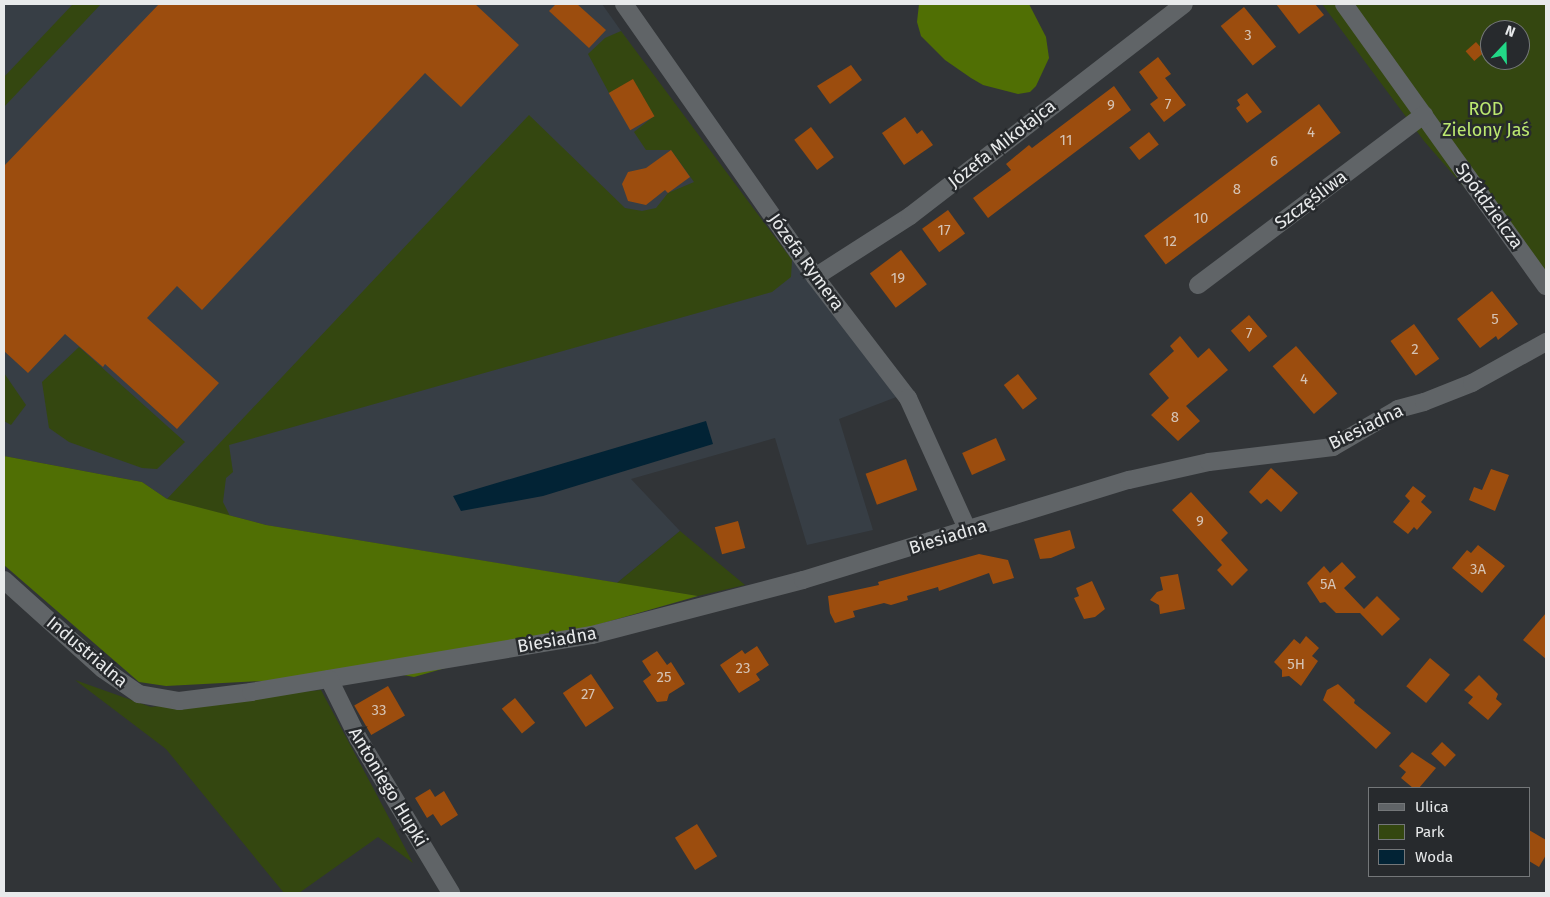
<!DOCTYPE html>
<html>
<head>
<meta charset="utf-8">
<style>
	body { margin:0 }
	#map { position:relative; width:1550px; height:897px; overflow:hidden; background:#313437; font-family:"Fira Sans",sans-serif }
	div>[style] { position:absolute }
	.built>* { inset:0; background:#373e45 }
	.green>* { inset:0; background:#344710 }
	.forest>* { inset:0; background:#506f04 }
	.water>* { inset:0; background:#022335 }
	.building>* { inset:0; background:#9c4d0e; transform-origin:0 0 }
	.street>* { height:18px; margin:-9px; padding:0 9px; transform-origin:9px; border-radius:9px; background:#606467 }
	span { translate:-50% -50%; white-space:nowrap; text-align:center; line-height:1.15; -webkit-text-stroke:5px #272a2d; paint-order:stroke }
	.number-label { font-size:15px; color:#d5c3b4 }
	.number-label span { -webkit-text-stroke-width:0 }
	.park-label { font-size:18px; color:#bce870 }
	.street-label { font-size:18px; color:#e8eaeb }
	.frame { position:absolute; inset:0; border:5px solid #e8eaeb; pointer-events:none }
	.legend { position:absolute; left:1368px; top:787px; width:162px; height:90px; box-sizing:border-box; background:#272a2d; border:1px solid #747779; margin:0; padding:6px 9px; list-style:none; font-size:15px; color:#e8eaeb }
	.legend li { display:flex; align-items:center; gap:10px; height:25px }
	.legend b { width:25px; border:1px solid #747779 }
	.north { position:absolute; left:1480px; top:20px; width:50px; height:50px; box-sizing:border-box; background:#272a2d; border:1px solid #747779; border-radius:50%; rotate:21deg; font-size:14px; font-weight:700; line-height:20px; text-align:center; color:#e8eaeb }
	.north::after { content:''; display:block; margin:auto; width:18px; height:22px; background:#22d887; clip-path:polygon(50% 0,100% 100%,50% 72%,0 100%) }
</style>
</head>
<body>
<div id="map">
	<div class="built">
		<i style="clip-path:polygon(4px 4px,602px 4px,696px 137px,899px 396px,839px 419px,873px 530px,807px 545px,775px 438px,631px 479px,680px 531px,617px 583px,266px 525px,167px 499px,142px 482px,4px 456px)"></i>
	</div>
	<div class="green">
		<i style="clip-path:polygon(73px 4px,101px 4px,4px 107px,4px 77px)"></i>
		<i style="clip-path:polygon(evenodd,1322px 4px,1546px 4px,1546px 281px,1424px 141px,1322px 4px,1490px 30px,1520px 30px,1520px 60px,1490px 60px,1490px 30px)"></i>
		<i style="clip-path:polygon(621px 31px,792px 260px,791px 277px,772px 292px,229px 445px,233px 472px,226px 478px,223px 502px,230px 516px,167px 499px,529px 115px,625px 208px,642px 211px,656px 208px,668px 193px,694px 182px,671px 150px,646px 150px,634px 132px,654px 116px,633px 80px,609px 93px,588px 54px,605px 38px)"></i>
		<i style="clip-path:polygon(79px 347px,185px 442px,157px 469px,142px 468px,69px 442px,49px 428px,42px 382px)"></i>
		<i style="clip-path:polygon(4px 373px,26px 405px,11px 425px,4px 421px)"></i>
		<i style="clip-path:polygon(680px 531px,745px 585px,698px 596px,617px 583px)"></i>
		<i style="clip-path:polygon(75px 680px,151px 707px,321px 690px,413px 863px,378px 837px,299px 893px,284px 893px,166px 749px)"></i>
	</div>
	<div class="forest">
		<i style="clip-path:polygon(919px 4px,1029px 4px,1046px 37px,1049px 58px,1036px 86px,1030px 92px,1018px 94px,983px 85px,971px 78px,945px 60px,921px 36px,917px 22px)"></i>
		<i style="clip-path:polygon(4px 456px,142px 482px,167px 499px,266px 525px,698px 596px,414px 677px,398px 674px,166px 686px,139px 682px,4px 565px)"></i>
	</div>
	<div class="water">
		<i style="clip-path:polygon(706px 421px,713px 444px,543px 496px,461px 511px,453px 496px)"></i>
	</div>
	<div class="building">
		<i style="clip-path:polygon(159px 4px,475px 4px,519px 45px,461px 107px,425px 73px,202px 310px,177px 286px,147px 318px,219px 383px,177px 429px,105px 364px,103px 367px,65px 334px,28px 373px,4px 351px,4px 166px)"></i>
		<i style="clip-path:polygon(556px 4px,577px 4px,606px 30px,589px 48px,549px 11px)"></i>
		<i style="clip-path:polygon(1276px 4px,1315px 4px,1324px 15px,1299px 34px)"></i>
		<i style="left:1244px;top:7px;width:51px;height:30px;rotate:51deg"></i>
		<i style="left:1476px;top:42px;width:13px;height:14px;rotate:48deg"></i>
		<i style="clip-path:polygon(1158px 57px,1171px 74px,1165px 78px,1186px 105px,1164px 122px,1150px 104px,1158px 98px,1139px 72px)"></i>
		<i style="clip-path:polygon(851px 65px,862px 80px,830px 104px,817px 86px)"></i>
		<i style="left:633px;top:79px;width:43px;height:28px;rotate:60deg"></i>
		<i style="clip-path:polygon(1114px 86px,1131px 110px,988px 218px,973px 198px,1011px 170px,1006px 164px,1029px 145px,1032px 148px)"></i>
		<i style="clip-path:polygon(1247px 93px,1262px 112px,1247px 123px,1236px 108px,1240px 105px,1237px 100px)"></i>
		<i style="left:1319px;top:104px;width:36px;height:219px;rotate:53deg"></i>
		<i style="clip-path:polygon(905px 117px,917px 134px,922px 130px,933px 145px,904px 165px,882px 133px)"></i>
		<i style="left:811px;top:127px;width:38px;height:21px;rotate:53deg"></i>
		<i style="left:1149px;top:132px;width:16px;height:25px;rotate:52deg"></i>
		<i style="clip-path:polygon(671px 150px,690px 177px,668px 193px,665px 190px,646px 205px,628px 201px,622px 184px,628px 172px,646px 168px)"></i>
		<i style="left:948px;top:210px;width:29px;height:32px;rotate:54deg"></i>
		<i style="left:901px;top:250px;width:43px;height:39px;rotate:53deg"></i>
		<i style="clip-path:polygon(1492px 291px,1518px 324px,1498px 340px,1496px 336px,1480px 348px,1457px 319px)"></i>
		<i style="left:1249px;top:315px;width:28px;height:24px;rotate:49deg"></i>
		<i style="left:1414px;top:324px;width:43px;height:29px;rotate:54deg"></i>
		<i style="clip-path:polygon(1180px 336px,1198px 358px,1209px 348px,1228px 370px,1186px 406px,1200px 421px,1178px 441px,1151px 415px,1169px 398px,1149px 374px,1174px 351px,1170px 346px)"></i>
		<i style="left:1296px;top:346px;width:63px;height:31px;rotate:49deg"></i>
		<i style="left:1018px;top:374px;width:31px;height:18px;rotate:52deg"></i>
		<i style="left:996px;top:438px;width:24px;height:37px;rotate:66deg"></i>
		<i style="left:906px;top:459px;width:33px;height:43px;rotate:70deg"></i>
		<i style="clip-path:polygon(1271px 468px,1298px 493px,1281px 512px,1267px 499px,1261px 504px,1249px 492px)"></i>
		<i style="clip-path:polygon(1491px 469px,1509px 475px,1495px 511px,1469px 500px,1474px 487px,1482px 490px)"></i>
		<i style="clip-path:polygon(1413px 486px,1426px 496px,1421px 502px,1432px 512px,1417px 530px,1414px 527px,1408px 534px,1393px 522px,1410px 501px,1405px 496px)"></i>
		<i style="clip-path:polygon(1191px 492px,1228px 533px,1221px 540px,1248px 570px,1232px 586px,1217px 570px,1222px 565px,1172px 510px)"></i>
		<i style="left:738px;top:521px;width:28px;height:24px;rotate:75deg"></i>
		<i style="clip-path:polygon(1070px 530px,1075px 548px,1051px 558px,1040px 559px,1034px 539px)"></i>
		<i style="clip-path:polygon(1478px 545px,1505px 566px,1482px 593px,1452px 568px,1467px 550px,1471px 553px)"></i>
		<i style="clip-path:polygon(979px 554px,1008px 560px,1014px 578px,993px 584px,989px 573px,939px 591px,938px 587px,907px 596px,908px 600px,891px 605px,884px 603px,853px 611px,855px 617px,835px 623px,830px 613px,828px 596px,879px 585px,878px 582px)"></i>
		<i style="clip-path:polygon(1342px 562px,1356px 577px,1344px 588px,1364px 609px,1377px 596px,1400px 619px,1382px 636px,1360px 613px,1336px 613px,1325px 602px,1320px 603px,1307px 583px,1324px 566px,1330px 573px)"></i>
		<i style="clip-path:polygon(1178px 574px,1185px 609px,1160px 614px,1159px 605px,1150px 600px,1157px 592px,1163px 590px,1160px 577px)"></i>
		<i style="clip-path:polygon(1092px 581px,1105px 609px,1095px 617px,1084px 619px,1074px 598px,1079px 596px,1076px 588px)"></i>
		<i style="clip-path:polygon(1546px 613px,1546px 659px,1523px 640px)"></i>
		<i style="clip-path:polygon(1306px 636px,1319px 648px,1312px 656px,1318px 661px,1301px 686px,1289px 676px,1282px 677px,1282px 670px,1274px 662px,1294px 639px,1300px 644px)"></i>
		<i style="clip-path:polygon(757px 646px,769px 665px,756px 674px,760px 680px,739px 693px,720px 665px,742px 650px,745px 654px)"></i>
		<i style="clip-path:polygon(657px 651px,667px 665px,671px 662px,685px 684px,669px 694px,667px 701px,657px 702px,643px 681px,651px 675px,642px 661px)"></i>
		<i style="left:1430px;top:658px;width:26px;height:37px;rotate:40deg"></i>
		<i style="left:591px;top:674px;width:41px;height:34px;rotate:56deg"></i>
		<i style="clip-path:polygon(1479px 675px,1498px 694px,1496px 699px,1502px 704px,1488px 720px,1468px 703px,1473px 697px,1464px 690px)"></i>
		<i style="clip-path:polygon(1338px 684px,1355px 700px,1354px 703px,1391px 733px,1376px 749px,1323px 700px,1327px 690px)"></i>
		<i style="left:388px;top:686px;width:34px;height:39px;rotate:60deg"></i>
		<i style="left:515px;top:698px;width:32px;height:17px;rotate:51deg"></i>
		<i style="left:1442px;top:742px;width:19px;height:16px;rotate:43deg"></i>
		<i style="clip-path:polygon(1412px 752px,1436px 768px,1419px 788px,1413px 788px,1401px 778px,1406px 772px,1399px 766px)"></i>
		<i style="clip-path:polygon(430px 789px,435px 797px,444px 791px,458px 815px,441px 826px,433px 814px,427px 818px,415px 798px)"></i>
		<i style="left:697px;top:824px;width:38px;height:26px;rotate:58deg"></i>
		<i style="clip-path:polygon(1529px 830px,1546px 840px,1546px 855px,1539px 867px,1529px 861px)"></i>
	</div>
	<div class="street">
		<i style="left:624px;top:4px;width:333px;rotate:55deg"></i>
		<i style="left:815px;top:277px;width:153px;rotate:52.5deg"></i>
		<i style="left:908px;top:398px;width:146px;rotate:65.7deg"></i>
		<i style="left:1344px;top:4px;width:347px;rotate:54.4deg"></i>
		<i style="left:815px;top:277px;width:113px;rotate:-32.7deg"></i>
		<i style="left:910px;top:216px;width:346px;rotate:-37.7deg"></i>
		<i style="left:1198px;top:285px;width:283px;rotate:-37deg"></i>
		<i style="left:4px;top:580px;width:133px;rotate:42deg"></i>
		<i style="left:103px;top:669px;width:44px;rotate:34.8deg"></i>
		<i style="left:139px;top:694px;width:41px;rotate:9.9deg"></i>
		<i style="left:179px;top:701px;width:73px;rotate:-7.1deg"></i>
		<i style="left:251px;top:692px;width:346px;rotate:-9.5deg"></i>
		<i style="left:592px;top:635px;width:218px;rotate:-14.6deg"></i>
		<i style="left:803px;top:580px;width:341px;rotate:-17.1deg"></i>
		<i style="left:1129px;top:480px;width:82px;rotate:-12.7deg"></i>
		<i style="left:1209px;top:462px;width:125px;rotate:-6.9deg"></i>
		<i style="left:1333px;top:447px;width:75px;rotate:-30.3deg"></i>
		<i style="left:1398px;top:409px;width:27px;rotate:-15deg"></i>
		<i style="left:1424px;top:402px;width:52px;rotate:-21.6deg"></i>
		<i style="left:1472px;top:383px;width:85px;rotate:-29deg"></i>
		<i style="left:329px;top:679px;width:66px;rotate:63.8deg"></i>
		<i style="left:358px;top:738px;width:181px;rotate:59deg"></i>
	</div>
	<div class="number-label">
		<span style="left:1248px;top:36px">3</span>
		<span style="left:1168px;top:105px">7</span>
		<span style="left:1111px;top:106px">9</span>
		<span style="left:1311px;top:133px">4</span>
		<span style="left:1066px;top:141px">11</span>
		<span style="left:1274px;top:162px">6</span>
		<span style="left:1237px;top:190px">8</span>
		<span style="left:1201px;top:219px">10</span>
		<span style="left:944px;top:231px">17</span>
		<span style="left:1170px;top:242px">12</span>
		<span style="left:898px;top:279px">19</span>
		<span style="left:1495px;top:320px">5</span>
		<span style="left:1249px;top:334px">7</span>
		<span style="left:1415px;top:350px">2</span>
		<span style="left:1304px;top:380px">4</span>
		<span style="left:1175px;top:418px">8</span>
		<span style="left:1200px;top:522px">9</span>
		<span style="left:1478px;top:570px">3A</span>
		<span style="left:1328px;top:585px">5A</span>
		<span style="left:1296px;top:665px">5H</span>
		<span style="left:743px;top:669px">23</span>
		<span style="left:664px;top:678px">25</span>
		<span style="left:588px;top:695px">27</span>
		<span style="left:379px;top:711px">33</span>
	</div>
	<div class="park-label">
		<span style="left:1486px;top:120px">ROD<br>Zielony Jaś</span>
	</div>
	<div class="street-label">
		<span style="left:1002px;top:144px;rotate:-38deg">Józefa Mikołajca</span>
		<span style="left:1311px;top:200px;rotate:-37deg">Szczęśliwa</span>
		<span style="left:1489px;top:206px;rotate:54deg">Spółdzielcza</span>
		<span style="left:806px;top:262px;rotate:54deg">Józefa Rymera</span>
		<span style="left:1366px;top:427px;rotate:-26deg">Biesiadna</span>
		<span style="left:948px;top:537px;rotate:-17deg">Biesiadna</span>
		<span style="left:557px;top:640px;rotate:-10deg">Biesiadna</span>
		<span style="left:87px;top:652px;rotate:40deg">Industrialna</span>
		<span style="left:388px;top:787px;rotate:59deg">Antoniego Hupki</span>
	</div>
	<div class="frame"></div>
	<ul class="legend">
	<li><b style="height:6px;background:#606467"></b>Ulica</li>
	<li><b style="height:14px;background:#344710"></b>Park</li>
	<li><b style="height:14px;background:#022335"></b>Woda</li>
	</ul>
	<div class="north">N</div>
</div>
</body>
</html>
